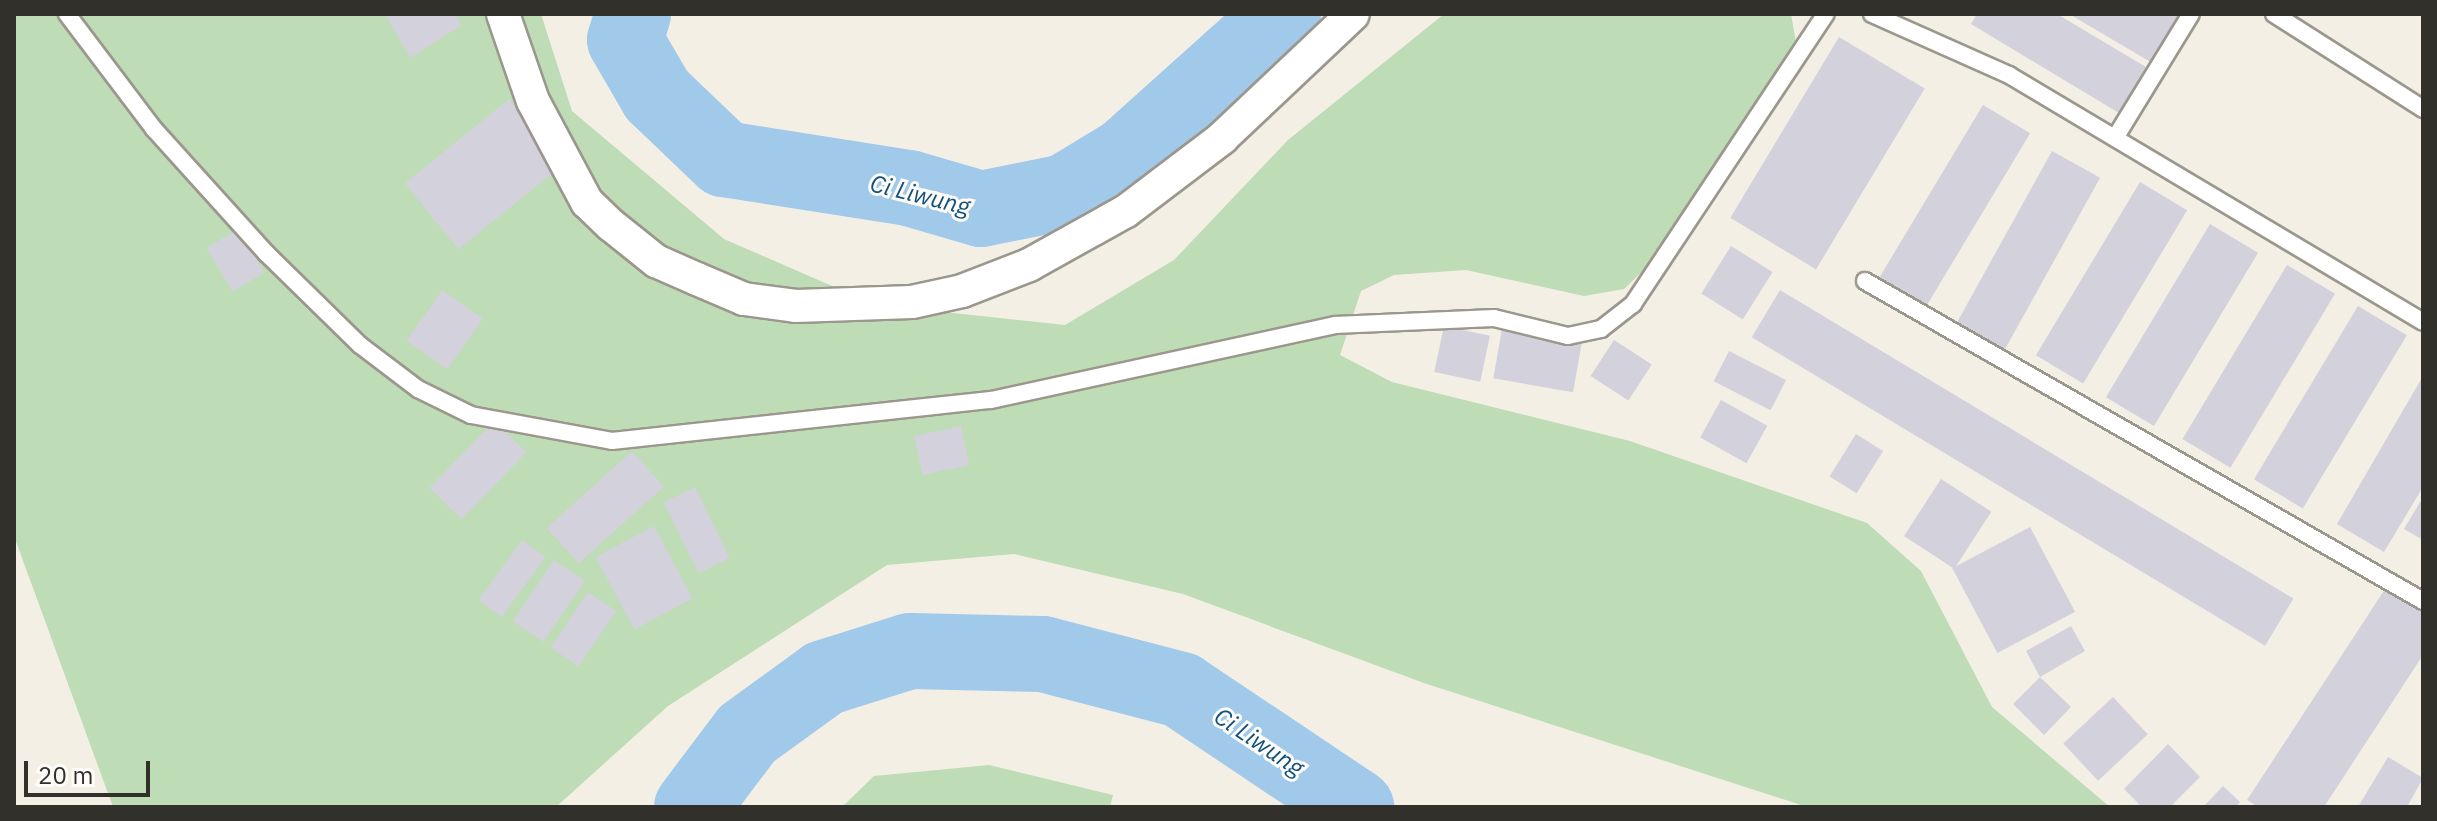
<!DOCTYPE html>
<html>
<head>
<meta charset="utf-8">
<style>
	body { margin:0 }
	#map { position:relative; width:2437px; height:821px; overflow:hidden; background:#f4efe4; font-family:"IBM Plex Sans",sans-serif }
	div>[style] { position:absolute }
	.green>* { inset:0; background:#bedcb5 }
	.river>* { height:76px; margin:-38px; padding:0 38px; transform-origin:38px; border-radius:38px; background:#a1c9ea }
	.building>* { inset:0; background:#d3d1dc; transform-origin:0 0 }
	.roads { filter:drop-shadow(2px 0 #9c978d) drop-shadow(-2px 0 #9c978d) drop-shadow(0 2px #9c978d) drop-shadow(0 -2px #9c978d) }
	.service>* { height:16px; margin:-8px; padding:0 8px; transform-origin:8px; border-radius:8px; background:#fff }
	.minor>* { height:32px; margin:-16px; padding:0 16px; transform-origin:16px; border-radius:16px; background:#fff }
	span { translate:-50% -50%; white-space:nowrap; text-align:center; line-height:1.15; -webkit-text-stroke:6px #fefcf8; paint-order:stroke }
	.water-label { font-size:24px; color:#11517b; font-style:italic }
	.frame { position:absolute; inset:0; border:16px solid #32302b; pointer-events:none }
	.scale { position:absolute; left:24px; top:761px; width:126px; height:36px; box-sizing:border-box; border:4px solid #32302b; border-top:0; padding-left:10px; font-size:24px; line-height:28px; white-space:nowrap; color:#32302b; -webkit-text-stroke:6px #fefcf8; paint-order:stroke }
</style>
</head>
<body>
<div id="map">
	<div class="green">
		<i style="clip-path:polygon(14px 14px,541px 14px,572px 111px,724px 239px,839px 289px,935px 311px,1065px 325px,1174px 260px,1288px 140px,1444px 14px,1791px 14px,1801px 71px,1751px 132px,1679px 236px,1624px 289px,1584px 296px,1466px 270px,1394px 275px,1361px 291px,1340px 355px,1392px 382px,1630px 441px,1867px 523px,1921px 571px,1992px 707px,2110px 807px,1807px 807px,1424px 683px,1183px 594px,1014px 554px,887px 565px,668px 706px,556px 807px,113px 807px,14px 536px)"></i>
		<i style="clip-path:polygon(989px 765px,1113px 795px,1110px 807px,842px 807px,874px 776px)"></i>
	</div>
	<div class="river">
		<i style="left:633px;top:14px;width:27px;rotate:107deg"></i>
		<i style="left:625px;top:40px;width:64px;rotate:59.8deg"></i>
		<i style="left:657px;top:95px;width:93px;rotate:43.7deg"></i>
		<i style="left:724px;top:159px;width:187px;rotate:8.9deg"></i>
		<i style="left:909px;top:188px;width:75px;rotate:16.3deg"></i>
		<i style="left:981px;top:209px;width:86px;rotate:-11.4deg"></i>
		<i style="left:1065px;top:192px;width:71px;rotate:-31.2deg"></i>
		<i style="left:1126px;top:155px;width:211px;rotate:-41.9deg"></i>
		<i style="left:692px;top:807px;width:91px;rotate:-53deg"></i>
		<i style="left:747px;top:734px;width:95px;rotate:-36deg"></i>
		<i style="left:824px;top:678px;width:90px;rotate:-17.4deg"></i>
		<i style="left:910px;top:651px;width:133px;rotate:1.3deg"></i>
		<i style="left:1043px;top:654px;width:143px;rotate:14.6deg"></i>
		<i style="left:1181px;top:690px;width:211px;rotate:33.8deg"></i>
	</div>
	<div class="building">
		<i style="clip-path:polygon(385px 14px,455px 14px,462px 25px,410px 58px)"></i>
		<i style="clip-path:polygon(1977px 14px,2057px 14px,2146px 67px,2119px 113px,1971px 24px)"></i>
		<i style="clip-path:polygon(2069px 14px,2183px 14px,2154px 64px)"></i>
		<i style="left:1839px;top:37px;width:100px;height:211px;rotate:31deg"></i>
		<i style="left:509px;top:99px;width:85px;height:134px;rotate:51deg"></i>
		<i style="left:1983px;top:105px;width:55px;height:202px;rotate:31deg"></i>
		<i style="left:2052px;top:151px;width:55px;height:202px;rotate:29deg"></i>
		<i style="left:2140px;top:182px;width:55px;height:202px;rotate:31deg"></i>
		<i style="left:2210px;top:224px;width:56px;height:202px;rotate:31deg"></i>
		<i style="left:238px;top:229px;width:51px;height:37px;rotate:59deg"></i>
		<i style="left:1731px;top:246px;width:49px;height:56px;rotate:32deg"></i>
		<i style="left:2287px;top:265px;width:56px;height:203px;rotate:31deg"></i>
		<i style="left:442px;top:290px;width:50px;height:62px;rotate:35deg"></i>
		<i style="left:1780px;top:290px;width:599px;height:55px;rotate:31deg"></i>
		<i style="left:2358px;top:306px;width:57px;height:202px;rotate:31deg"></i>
		<i style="left:1444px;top:326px;width:47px;height:47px;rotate:12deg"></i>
		<i style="left:1502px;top:329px;width:81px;height:50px;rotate:10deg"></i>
		<i style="left:1614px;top:340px;width:45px;height:43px;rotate:33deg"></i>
		<i style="left:1729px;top:351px;width:64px;height:34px;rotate:27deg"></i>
		<i style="clip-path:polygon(2423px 376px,2423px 487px,2384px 552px,2337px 524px)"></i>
		<i style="left:1721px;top:400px;width:53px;height:43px;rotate:29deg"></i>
		<i style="left:494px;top:421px;width:45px;height:93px;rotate:44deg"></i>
		<i style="left:961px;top:426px;width:40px;height:48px;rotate:78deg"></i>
		<i style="left:1856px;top:434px;width:32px;height:50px;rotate:32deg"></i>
		<i style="left:632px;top:451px;width:48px;height:115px;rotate:48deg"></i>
		<i style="left:1941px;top:479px;width:60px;height:68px;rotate:33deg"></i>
		<i style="left:695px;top:487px;width:79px;height:35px;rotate:64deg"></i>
		<i style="clip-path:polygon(2423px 497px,2423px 540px,2404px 529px)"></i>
		<i style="left:654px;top:526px;width:82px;height:66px;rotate:62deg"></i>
		<i style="left:2030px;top:527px;width:96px;height:88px;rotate:62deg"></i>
		<i style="left:522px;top:540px;width:29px;height:74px;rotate:36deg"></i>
		<i style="left:554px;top:560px;width:37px;height:74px;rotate:34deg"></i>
		<i style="clip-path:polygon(2387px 586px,2423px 610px,2423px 655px,2324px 807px,2258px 807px,2247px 800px)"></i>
		<i style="left:588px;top:592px;width:34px;height:67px;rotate:34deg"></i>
		<i style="clip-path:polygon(2071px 626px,2085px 651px,2040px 677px,2071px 707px,2044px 735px,2013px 704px,2040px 677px,2026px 651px)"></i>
		<i style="left:2113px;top:697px;width:51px;height:68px;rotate:47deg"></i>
		<i style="clip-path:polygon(2168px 744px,2200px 777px,2170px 807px,2142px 807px,2124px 789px)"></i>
		<i style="clip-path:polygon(2388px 757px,2423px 778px,2407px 807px,2358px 807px)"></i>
		<i style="clip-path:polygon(2223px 786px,2240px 802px,2236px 807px,2203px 807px)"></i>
	</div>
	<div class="roads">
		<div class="service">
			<i style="left:67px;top:14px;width:144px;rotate:52.9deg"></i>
			<i style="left:154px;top:129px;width:167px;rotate:47.9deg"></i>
			<i style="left:266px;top:253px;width:132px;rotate:44.4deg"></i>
			<i style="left:360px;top:345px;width:73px;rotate:37.2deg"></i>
			<i style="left:418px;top:389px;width:59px;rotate:26.1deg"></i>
			<i style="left:471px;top:415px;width:143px;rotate:10.4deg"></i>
			<i style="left:612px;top:441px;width:381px;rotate:-6.2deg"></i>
			<i style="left:991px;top:400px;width:352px;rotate:-12.3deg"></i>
			<i style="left:1335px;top:325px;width:159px;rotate:-2.5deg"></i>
			<i style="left:1494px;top:318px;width:76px;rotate:13.7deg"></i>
			<i style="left:1568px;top:336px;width:34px;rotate:-12deg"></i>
			<i style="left:1601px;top:329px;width:41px;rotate:-38deg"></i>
			<i style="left:1633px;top:304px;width:348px;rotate:-56.4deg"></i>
			<i style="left:1872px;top:14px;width:150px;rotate:24deg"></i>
			<i style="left:2009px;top:75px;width:482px;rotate:30.8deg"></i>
			<i style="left:2274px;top:14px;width:177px;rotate:32.5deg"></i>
			<i style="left:2115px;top:138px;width:145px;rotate:-58.5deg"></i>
			<i style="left:1865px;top:281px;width:643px;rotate:29.83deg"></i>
		</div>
		<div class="minor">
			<i style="left:503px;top:14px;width:92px;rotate:71deg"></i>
			<i style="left:533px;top:101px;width:115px;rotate:61.9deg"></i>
			<i style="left:587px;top:202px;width:33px;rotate:44deg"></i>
			<i style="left:611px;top:225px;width:58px;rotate:38.7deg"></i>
			<i style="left:656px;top:261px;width:45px;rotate:23.7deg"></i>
			<i style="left:697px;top:279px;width:51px;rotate:23.1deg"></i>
			<i style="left:744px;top:299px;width:52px;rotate:7.7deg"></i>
			<i style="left:796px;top:306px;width:116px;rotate:-2deg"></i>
			<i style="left:912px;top:302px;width:51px;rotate:-12.4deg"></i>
			<i style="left:962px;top:291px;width:72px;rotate:-21.2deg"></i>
			<i style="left:1029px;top:265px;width:111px;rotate:-29.1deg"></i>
			<i style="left:1126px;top:211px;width:121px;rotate:-37.2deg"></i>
			<i style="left:1222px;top:138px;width:180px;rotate:-43.4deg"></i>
		</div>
	</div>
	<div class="water-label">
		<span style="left:920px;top:195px;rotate:14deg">Ci Liwung</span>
		<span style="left:1259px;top:742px;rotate:34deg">Ci Liwung</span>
	</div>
	<div class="frame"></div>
	<div class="scale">20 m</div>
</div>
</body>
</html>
